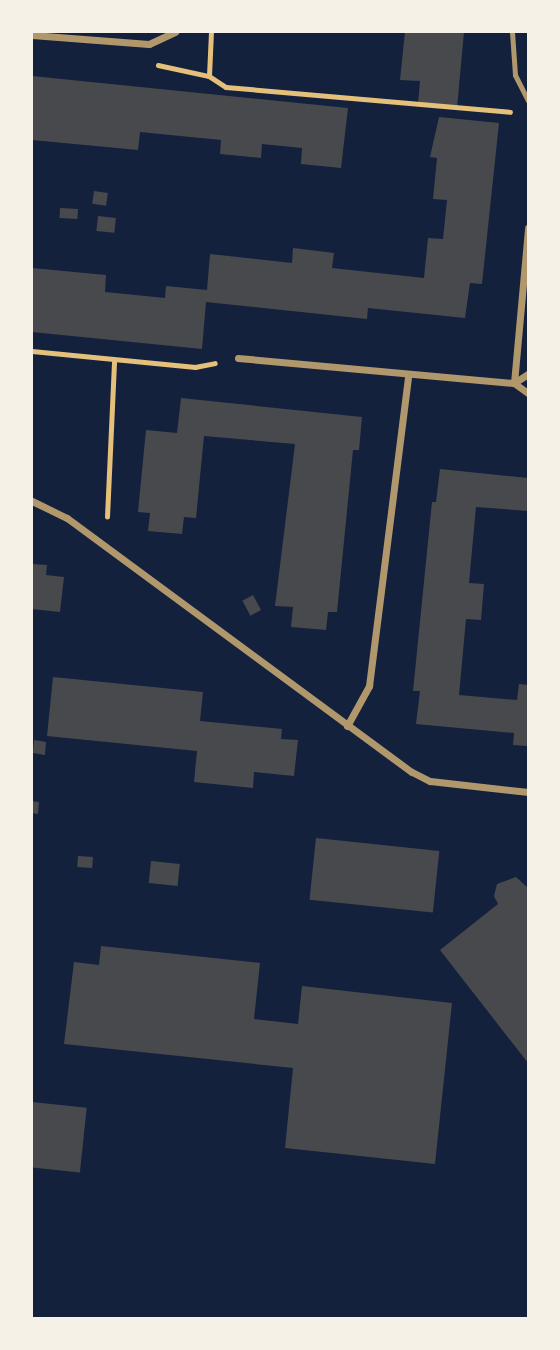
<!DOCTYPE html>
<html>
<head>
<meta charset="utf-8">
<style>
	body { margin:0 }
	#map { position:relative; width:560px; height:1350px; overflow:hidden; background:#14213d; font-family:Merriweather,serif }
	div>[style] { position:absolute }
	.building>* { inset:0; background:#48494c; transform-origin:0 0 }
	.path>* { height:4.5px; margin:-2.25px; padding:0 2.25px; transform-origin:2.25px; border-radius:2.25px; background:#e5c07b }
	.service>* { height:5px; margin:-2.5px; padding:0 2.5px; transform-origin:2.5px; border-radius:2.5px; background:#b1986c }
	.minor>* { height:7px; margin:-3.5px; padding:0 3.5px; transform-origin:3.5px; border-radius:3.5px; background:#b1986c }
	span { translate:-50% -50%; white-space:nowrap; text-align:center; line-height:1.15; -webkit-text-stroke:5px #f6f1e7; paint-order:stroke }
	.frame { position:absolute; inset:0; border:33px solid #f6f1e7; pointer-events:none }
</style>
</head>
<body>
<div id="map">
	<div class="building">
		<i style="clip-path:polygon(405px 32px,464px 32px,457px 108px,418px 104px,420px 81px,400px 80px)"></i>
		<i style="clip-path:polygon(32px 76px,348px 108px,341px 168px,301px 164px,302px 148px,262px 144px,261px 158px,220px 154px,221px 140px,140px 132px,138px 150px,32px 140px)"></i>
		<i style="clip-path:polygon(439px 117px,499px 123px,482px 284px,470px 283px,465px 318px,368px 308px,367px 319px,206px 302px,202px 349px,32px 332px,32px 268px,106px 275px,105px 292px,165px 298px,166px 286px,207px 290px,210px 254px,292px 263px,293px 248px,334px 253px,332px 268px,424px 278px,428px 238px,443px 239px,447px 200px,433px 199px,437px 158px,430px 157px)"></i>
		<i style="left:94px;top:191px;width:14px;height:13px;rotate:8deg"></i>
		<i style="left:60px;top:208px;width:18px;height:10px;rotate:3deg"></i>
		<i style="left:98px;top:216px;width:18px;height:15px;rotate:6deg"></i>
		<i style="clip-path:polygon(181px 398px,362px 417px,359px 450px,353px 450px,337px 612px,328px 612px,326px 630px,291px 627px,293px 607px,275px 606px,295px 444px,204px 436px,196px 518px,184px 517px,182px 534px,148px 531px,150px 513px,138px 512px,146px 430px,177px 433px)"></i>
		<i style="clip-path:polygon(440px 469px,528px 478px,528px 511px,476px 507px,469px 583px,484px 584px,481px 620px,466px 619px,459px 695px,517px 700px,519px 684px,528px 685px,528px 746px,513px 745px,514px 733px,416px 724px,420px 691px,413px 691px,432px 502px,436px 502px)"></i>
		<i style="clip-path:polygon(32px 564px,47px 565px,46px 575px,64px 577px,60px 612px,32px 609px)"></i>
		<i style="left:253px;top:595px;width:17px;height:12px;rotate:62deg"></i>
		<i style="clip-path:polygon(53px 677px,203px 692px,200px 721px,282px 729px,281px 739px,298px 740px,294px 776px,254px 772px,253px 788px,194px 782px,197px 751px,47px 736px)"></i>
		<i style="clip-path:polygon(34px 740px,46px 742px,45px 755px,33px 753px)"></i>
		<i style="clip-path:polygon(32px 801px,39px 802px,38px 814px,32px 813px)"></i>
		<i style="left:316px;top:838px;width:124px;height:62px;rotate:6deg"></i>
		<i style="left:78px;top:856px;width:15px;height:11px;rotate:4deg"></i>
		<i style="left:151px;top:861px;width:29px;height:22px;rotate:6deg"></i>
		<i style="clip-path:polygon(516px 877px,528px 888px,528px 1063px,440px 950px,498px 904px,494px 896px,497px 884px)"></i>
		<i style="clip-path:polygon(101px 946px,260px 963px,254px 1019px,298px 1024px,302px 986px,452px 1003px,435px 1164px,285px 1148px,293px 1068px,64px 1044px,74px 962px,99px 965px)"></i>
		<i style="left:32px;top:1102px;width:55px;height:65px;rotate:6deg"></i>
	</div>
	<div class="path">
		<i style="left:158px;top:65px;width:52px;rotate:12.2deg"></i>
		<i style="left:209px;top:76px;width:20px;rotate:33deg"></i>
		<i style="left:226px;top:87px;width:285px;rotate:5deg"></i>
		<i style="left:209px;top:76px;width:44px;rotate:-87.4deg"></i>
		<i style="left:32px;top:351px;width:164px;rotate:5.6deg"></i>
		<i style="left:195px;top:367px;width:20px;rotate:-11deg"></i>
		<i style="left:107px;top:517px;width:157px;rotate:-87.4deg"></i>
	</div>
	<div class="service">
		<i style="left:512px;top:32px;width:43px;rotate:86deg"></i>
		<i style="left:515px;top:75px;width:29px;rotate:63deg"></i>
	</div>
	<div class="minor">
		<i style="left:32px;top:35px;width:117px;rotate:4.4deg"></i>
		<i style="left:149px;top:44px;width:29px;rotate:-25deg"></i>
		<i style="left:238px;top:358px;width:277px;rotate:5.2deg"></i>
		<i style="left:514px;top:383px;width:17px;rotate:36deg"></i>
		<i style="left:514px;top:383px;width:156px;rotate:-84.8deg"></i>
		<i style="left:514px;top:383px;width:17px;rotate:-33deg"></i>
		<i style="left:32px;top:501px;width:39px;rotate:26deg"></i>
		<i style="left:67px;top:518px;width:428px;rotate:36.4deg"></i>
		<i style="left:412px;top:772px;width:20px;rotate:27deg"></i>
		<i style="left:430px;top:781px;width:99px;rotate:6.4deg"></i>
		<i style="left:347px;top:726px;width:46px;rotate:-61.2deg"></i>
		<i style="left:369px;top:686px;width:312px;rotate:-82.8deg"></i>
	</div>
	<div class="frame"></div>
</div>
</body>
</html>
